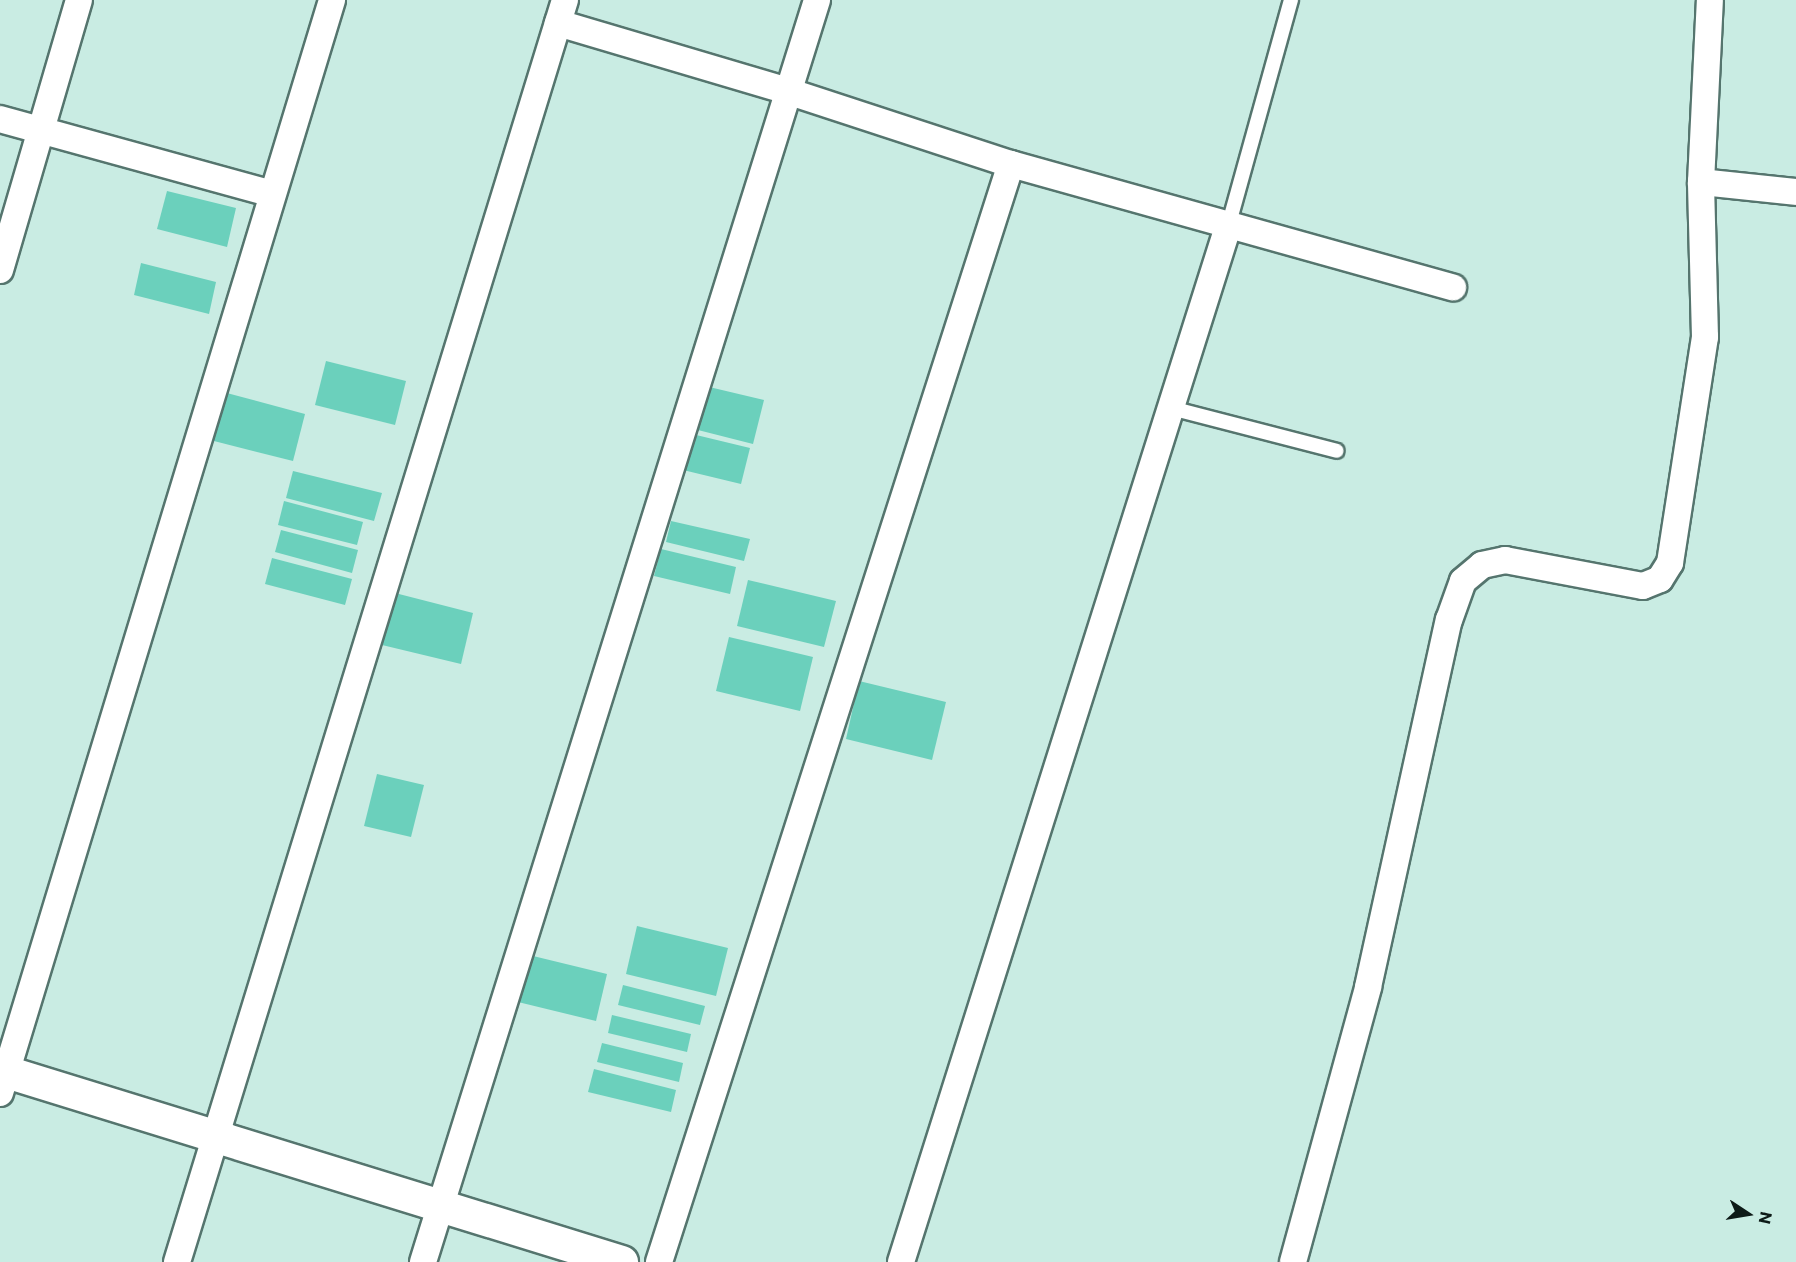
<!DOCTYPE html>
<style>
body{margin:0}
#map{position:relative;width:1796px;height:1262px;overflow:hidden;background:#c9ece3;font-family:Commissioner,sans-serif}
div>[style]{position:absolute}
.building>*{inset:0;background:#6bd0bc}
.roads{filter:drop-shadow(2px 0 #55756e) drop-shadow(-2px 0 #55756e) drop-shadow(0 2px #55756e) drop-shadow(0 -2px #55756e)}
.service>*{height:14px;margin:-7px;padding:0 7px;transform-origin:7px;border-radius:7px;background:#fff}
.minor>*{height:26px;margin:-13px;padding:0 13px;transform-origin:13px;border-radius:13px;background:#fff}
.tertiary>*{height:32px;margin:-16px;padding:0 16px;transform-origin:16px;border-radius:16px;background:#fff}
span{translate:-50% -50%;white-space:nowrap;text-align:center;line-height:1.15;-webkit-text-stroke:4.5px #c9ece3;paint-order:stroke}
.north{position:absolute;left:1718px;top:1184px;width:60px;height:60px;-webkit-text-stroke:4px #c9ece3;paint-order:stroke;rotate:102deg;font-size:16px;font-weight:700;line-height:24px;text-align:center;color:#0d1a17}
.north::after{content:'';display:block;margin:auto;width:21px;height:27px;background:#0d1a17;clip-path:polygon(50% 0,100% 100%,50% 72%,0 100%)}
</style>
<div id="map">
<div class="building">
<i style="clip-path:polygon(167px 191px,236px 208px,227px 247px,157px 229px)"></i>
<i style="clip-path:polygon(141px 263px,216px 282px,209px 314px,134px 295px)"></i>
<i style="clip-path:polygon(326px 361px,406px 381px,395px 425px,315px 405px)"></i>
<i style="clip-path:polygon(705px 386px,764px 400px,753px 444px,694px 429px)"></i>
<i style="clip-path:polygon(223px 392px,305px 414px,293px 461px,210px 440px)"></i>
<i style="clip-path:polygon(692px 434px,750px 448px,741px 484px,683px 470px)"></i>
<i style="clip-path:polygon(293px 471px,382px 493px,374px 521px,286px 498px)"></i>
<i style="clip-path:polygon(284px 501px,363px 522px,357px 545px,278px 525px)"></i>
<i style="clip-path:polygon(671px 521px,750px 539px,744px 561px,666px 542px)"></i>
<i style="clip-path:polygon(281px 530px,358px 550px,352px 573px,275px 552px)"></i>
<i style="clip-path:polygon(661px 549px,736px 567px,730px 594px,654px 576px)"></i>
<i style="clip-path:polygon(272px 558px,352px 579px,345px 605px,265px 584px)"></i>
<i style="clip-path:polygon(748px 580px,836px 601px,824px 647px,737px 626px)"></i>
<i style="clip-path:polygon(395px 593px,473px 613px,461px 664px,382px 645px)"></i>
<i style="clip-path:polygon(729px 637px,813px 657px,800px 711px,716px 691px)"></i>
<i style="clip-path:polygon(859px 681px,946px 702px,932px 760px,846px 739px)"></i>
<i style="clip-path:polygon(377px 774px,424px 785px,411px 837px,364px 826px)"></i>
<i style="clip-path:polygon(637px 926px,728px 948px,716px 996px,626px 974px)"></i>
<i style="clip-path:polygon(529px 955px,607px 974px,596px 1021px,518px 1002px)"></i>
<i style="clip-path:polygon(623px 985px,705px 1006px,700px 1025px,618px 1005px)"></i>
<i style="clip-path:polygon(612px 1015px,691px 1034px,687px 1052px,608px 1033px)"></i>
<i style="clip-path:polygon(602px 1043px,683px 1063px,679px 1082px,597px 1062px)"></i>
<i style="clip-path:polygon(594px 1069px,676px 1090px,671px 1112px,588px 1092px)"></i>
</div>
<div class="roads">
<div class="service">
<i style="left:1228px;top:227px;width:236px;rotate:-74.5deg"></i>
<i style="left:1171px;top:408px;width:171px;rotate:14.5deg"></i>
</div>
<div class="minor">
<i style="left:558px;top:23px;width:239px;rotate:16.5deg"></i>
<i style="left:787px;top:91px;width:236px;rotate:18.1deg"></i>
<i style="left:1011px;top:164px;width:459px;rotate:15.6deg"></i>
<i style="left:0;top:119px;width:282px;rotate:15.4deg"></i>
<i style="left:1701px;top:182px;width:96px;rotate:6deg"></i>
<i style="left:0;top:270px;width:281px;rotate:-73.7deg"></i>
<i style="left:0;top:1093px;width:1142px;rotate:-73.1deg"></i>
<i style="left:177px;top:1262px;width:1320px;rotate:-72.91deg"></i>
<i style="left:423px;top:1262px;width:1322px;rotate:-72.66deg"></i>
<i style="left:659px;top:1262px;width:1153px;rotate:-72.23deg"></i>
<i style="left:901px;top:1262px;width:1085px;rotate:-72.47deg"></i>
<i style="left:1293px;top:1262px;width:285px;rotate:-74.7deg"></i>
<i style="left:1368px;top:987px;width:376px;rotate:-77.6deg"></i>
<i style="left:1449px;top:620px;width:41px;rotate:-70.3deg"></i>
<i style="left:1463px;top:581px;width:25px;rotate:-40deg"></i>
<i style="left:1482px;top:565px;width:24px;rotate:-12deg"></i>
<i style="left:1505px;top:560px;width:140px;rotate:10.7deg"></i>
<i style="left:1643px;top:586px;width:18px;rotate:-22deg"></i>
<i style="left:1660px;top:579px;width:19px;rotate:-58deg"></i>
<i style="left:1670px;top:563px;width:229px;rotate:-81.2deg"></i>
<i style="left:1705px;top:337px;width:155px;rotate:-91.5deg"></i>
<i style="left:1701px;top:182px;width:182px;rotate:-87.2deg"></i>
</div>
<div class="tertiary">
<i style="left:0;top:1070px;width:651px;rotate:17.15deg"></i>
</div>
</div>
<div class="north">N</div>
</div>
